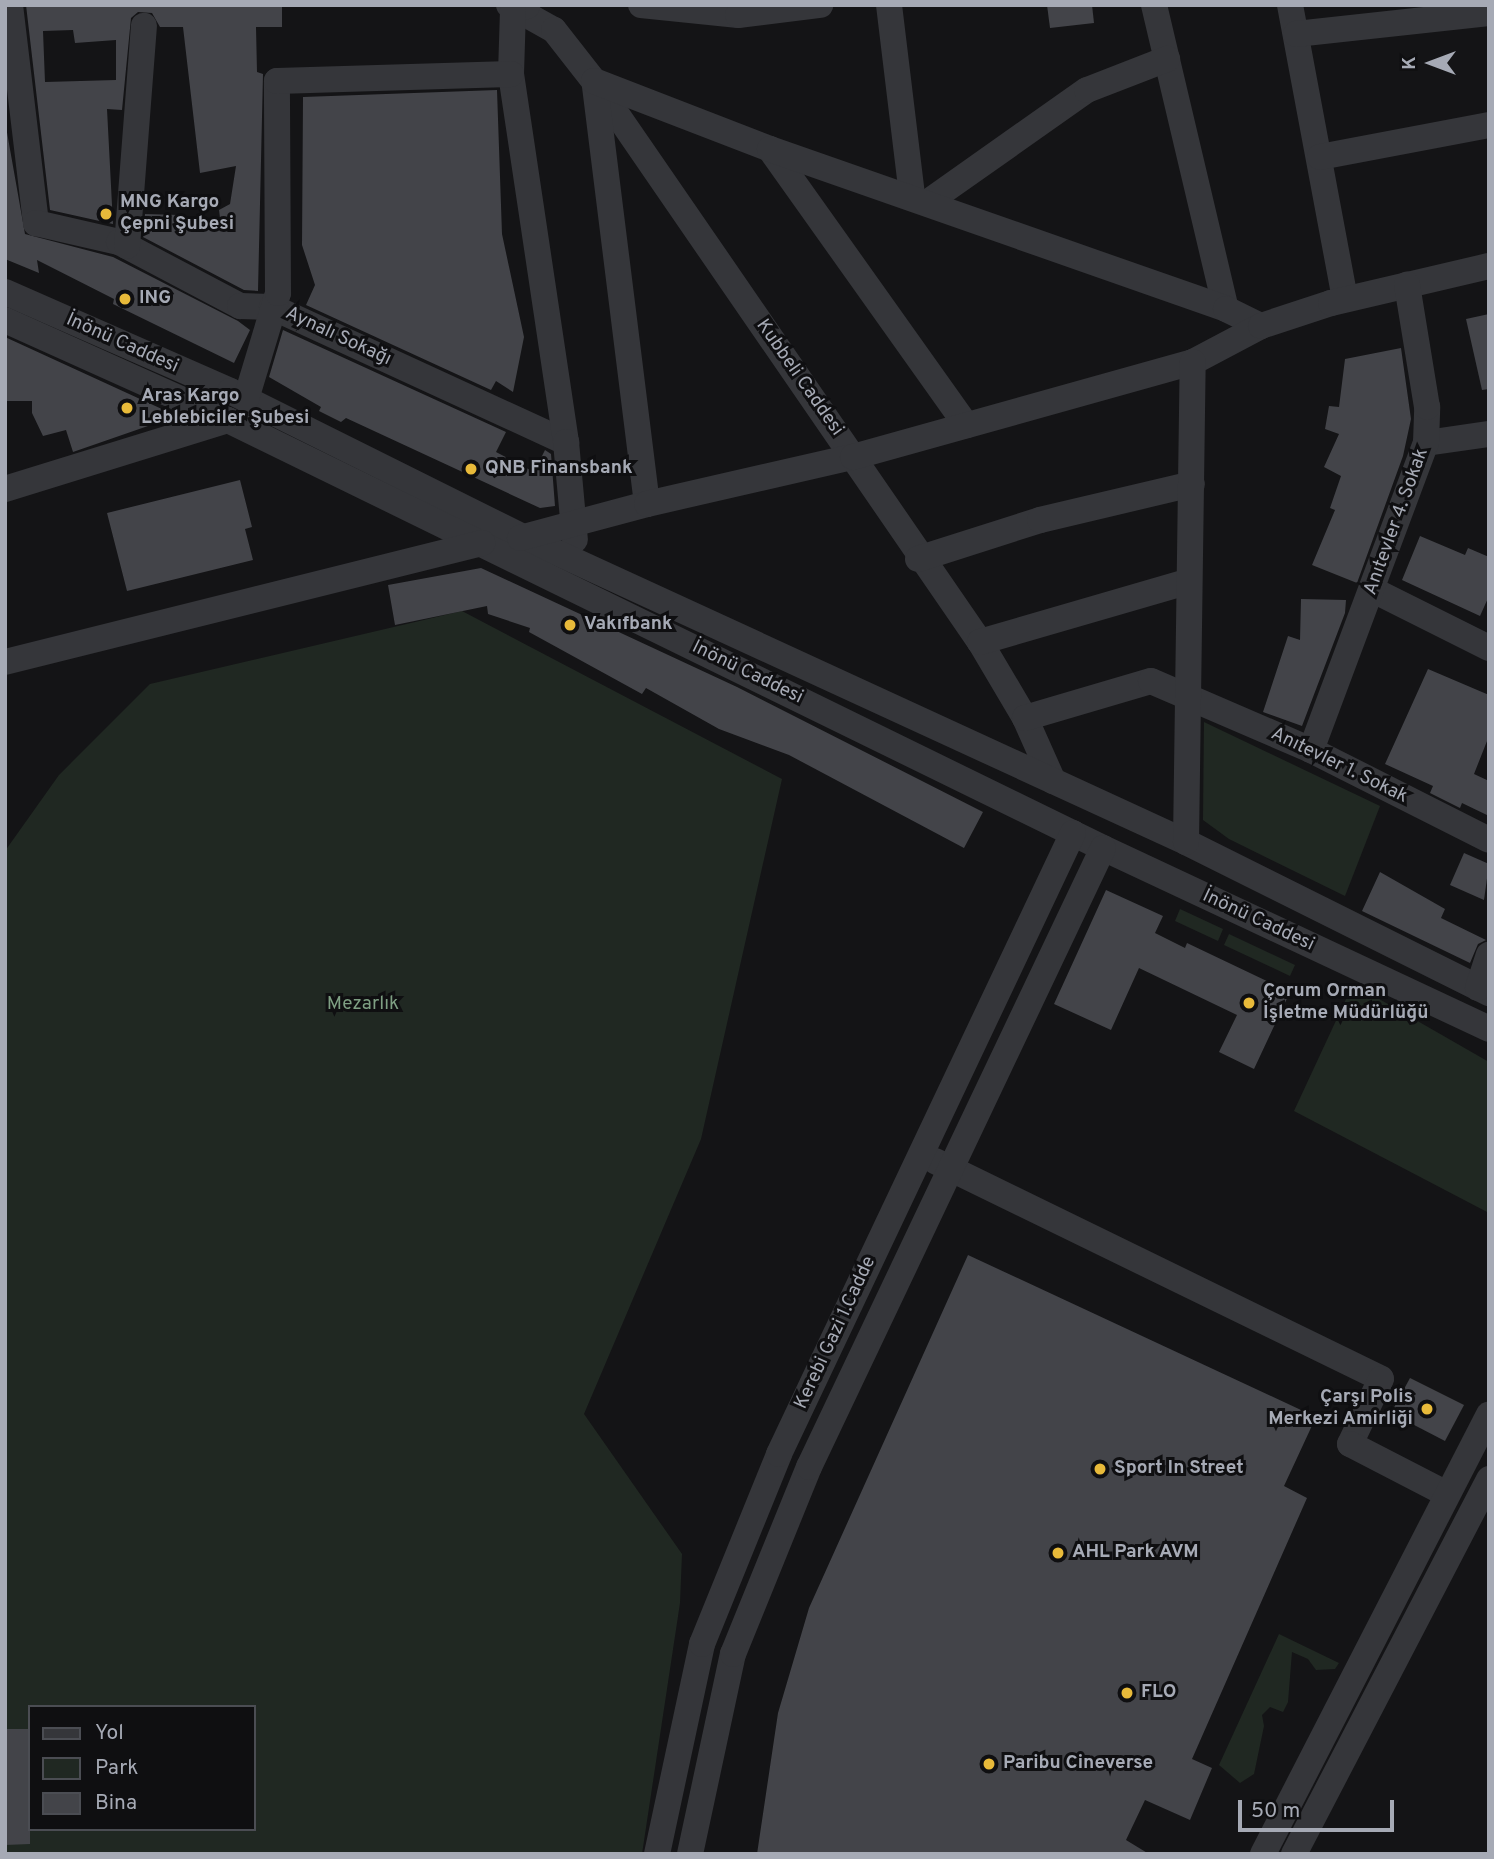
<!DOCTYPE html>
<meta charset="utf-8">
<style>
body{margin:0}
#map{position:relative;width:1494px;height:1859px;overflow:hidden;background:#141416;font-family:Overpass,sans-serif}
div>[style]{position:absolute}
.green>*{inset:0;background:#202822}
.building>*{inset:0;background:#434449}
.minor>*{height:26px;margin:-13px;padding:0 13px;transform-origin:13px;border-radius:13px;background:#35363a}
.dots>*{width:19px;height:19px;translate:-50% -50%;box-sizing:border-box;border:4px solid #0f0f11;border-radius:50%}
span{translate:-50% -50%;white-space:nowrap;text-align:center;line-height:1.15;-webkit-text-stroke:6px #0f0f11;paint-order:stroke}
.poi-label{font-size:19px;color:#a6aab5;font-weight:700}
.left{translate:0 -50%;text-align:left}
.right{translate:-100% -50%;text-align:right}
.street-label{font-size:19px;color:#a6aab5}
.park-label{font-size:19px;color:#7e9f83}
.frame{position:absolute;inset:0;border:7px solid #a6aab5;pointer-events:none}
.legend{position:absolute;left:28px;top:1705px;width:228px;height:126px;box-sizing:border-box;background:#0f0f11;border:2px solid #4b4d53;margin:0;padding:9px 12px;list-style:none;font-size:21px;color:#a6aab5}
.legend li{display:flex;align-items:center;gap:14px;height:35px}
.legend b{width:35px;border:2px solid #4b4d53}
.north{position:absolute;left:1396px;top:28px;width:70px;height:70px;-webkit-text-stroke:5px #0f0f11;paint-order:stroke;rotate:270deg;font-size:19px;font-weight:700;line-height:28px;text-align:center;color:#a6aab5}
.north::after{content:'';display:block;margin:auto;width:24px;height:32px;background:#a6aab5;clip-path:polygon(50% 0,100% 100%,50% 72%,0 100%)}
.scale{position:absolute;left:1238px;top:1800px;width:156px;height:32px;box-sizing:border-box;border:4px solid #a6aab5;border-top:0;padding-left:9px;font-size:21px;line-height:24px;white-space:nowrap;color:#a6aab5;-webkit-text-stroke:5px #0f0f11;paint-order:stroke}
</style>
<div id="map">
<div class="green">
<i style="clip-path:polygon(evenodd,462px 611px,782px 779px,701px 1139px,584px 1414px,682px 1554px,680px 1603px,642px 1854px,5px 1854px,5px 851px,59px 775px,150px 684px,462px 611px,30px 1707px,254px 1707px,254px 1829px,30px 1829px,30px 1707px)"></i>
<i style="clip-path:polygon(1204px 722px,1380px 806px,1345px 896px,1229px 839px,1203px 820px)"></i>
<i style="clip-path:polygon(1180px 909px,1223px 929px,1218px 941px,1175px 921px)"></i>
<i style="clip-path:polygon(1229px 934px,1295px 965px,1290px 976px,1224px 945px)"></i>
<i style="clip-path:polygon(1353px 984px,1489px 1062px,1489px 1213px,1294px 1111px)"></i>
<i style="clip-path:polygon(1279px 1634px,1339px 1663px,1335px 1669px,1316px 1670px,1308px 1659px,1292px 1652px,1288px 1702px,1283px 1712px,1270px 1707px,1262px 1715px,1264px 1726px,1254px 1774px,1240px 1783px,1219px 1765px)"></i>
</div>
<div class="building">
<i style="clip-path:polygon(evenodd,26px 5px,282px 5px,282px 27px,256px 27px,257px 72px,263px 74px,258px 291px,244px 290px,143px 237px,145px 214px,180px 215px,187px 223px,220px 218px,219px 210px,230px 204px,236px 166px,200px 173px,183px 27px,160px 27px,152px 13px,138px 12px,131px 18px,122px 110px,107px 109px,113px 224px,50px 210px,26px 5px,73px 30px,75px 43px,116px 40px,116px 80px,45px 82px,43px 31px,73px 30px)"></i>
<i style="clip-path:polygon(1047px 5px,1092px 5px,1094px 23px,1050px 28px)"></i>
<i style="clip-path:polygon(497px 90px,502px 234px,524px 337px,513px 392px,496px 381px,491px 390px,306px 305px,315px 285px,302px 245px,303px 97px)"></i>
<i style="clip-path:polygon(5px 121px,25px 234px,113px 257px,238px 321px,250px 330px,234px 363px,113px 304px,114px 299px,37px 260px,39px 273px,5px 259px)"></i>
<i style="clip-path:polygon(1489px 314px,1489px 389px,1482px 390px,1466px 319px)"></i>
<i style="clip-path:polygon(283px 330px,506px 432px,496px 452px,534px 472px,545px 450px,551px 454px,555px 506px,540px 508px,346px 418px,341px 422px,319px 411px,321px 407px,269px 377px)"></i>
<i style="clip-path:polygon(5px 337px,164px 410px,171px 418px,73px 452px,66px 430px,43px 436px,32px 413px,32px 401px,5px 401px)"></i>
<i style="clip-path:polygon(1401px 348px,1411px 419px,1403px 456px,1357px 583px,1312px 565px,1335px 510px,1330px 508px,1341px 476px,1324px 467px,1339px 434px,1325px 429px,1329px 406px,1339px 407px,1345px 359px)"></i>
<i style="clip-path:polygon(240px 480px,252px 527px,245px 529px,253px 560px,127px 591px,107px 513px)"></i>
<i style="clip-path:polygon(1420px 536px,1465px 555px,1468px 548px,1489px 557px,1489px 596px,1480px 616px,1402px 580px)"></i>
<i style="clip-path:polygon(481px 568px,737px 687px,983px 812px,964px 848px,789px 755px,719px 729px,646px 688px,642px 694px,529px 632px,530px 628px,488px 614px,487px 606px,395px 625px,388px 585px)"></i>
<i style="clip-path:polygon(1301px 599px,1346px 600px,1345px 613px,1302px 726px,1263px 712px,1288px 636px,1300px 640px)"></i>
<i style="clip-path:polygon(1428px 669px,1489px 695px,1489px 736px,1474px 774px,1489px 781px,1489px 816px,1462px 803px,1460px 808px,1430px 793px,1433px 786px,1385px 764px)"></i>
<i style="clip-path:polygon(1464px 853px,1489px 864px,1484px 900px,1450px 885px)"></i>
<i style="clip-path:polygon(1380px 872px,1445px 909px,1441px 918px,1486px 940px,1478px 944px,1470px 963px,1362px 911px)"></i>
<i style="clip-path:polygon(1106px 890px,1163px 916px,1155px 933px,1185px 948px,1187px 943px,1290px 992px,1254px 1069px,1219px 1052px,1237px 1015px,1139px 968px,1111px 1030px,1054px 1004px)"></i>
<i style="clip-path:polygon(968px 1255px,1316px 1417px,1284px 1486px,1307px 1498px,1192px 1759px,1212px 1768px,1190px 1820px,1145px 1800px,1126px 1840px,1149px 1854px,757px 1854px,778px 1713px,809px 1608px)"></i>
<i style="clip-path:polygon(1410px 1378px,1464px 1405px,1445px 1441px,1391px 1413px)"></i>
<i style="clip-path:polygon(5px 1729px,30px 1729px,30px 1844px,5px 1845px)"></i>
</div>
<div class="minor">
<i style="left:10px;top:5px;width:220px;rotate:83.2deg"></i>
<i style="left:36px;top:223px;width:85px;rotate:12.9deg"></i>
<i style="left:119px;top:242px;width:137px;rotate:27.9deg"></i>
<i style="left:240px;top:306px;width:32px;rotate:2deg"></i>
<i style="left:272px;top:307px;width:324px;rotate:24.7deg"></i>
<i style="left:509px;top:5px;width:51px;rotate:29.1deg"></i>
<i style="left:554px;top:30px;width:65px;rotate:51.9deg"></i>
<i style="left:594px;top:81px;width:681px;rotate:55.47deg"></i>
<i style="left:980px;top:642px;width:88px;rotate:59.4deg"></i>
<i style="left:1025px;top:718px;width:69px;rotate:66deg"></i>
<i style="left:641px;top:5px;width:98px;rotate:5.9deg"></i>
<i style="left:738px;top:15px;width:83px;rotate:-7deg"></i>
<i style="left:889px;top:5px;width:192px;rotate:83.1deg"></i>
<i style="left:1154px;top:5px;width:312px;rotate:76.7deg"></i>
<i style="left:1290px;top:5px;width:298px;rotate:79.4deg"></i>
<i style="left:527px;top:6px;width:15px;rotate:164deg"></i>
<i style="left:513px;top:10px;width:64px;rotate:91.8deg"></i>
<i style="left:511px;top:74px;width:372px;rotate:81.5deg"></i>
<i style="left:566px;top:442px;width:98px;rotate:84.8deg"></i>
<i style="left:1296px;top:34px;width:194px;rotate:-6.2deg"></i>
<i style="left:770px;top:149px;width:339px;rotate:54.6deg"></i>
<i style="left:1320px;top:157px;width:172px;rotate:-10.7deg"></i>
<i style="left:928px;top:202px;width:194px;rotate:-35.2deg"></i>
<i style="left:1087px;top:90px;width:86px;rotate:-21.2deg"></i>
<i style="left:127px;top:246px;width:221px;rotate:-85.6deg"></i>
<i style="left:5px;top:292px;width:246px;rotate:23.7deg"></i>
<i style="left:230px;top:391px;width:330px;rotate:26.5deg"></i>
<i style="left:525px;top:538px;width:728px;rotate:24.7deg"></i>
<i style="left:1186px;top:842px;width:339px;rotate:26.5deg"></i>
<i style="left:5px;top:320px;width:244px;rotate:24.2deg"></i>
<i style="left:228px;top:420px;width:974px;rotate:26.07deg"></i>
<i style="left:1103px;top:848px;width:426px;rotate:25.1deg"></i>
<i style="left:246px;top:399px;width:111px;rotate:-73.2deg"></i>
<i style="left:278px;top:293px;width:212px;rotate:-90.3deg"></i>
<i style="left:277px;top:81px;width:234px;rotate:-1.7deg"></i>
<i style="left:1426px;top:443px;width:64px;rotate:-8.1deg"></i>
<i style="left:5px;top:489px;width:233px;rotate:-17.2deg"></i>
<i style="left:647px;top:504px;width:426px;rotate:-97.1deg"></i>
<i style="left:594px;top:81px;width:189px;rotate:21.1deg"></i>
<i style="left:770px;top:149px;width:483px;rotate:19.3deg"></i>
<i style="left:1226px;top:309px;width:39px;rotate:26deg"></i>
<i style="left:520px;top:538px;width:131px;rotate:-15deg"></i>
<i style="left:647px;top:504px;width:211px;rotate:-12.9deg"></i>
<i style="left:853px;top:457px;width:353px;rotate:-15.6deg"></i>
<i style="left:1193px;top:362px;width:77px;rotate:-27.9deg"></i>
<i style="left:1261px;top:326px;width:74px;rotate:-18.2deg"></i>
<i style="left:1331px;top:303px;width:162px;rotate:-13.2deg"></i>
<i style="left:918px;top:559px;width:128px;rotate:-17.7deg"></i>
<i style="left:1040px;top:520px;width:156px;rotate:-13.3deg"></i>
<i style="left:1373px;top:590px;width:130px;rotate:26.6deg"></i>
<i style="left:980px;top:642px;width:215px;rotate:-16.2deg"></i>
<i style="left:5px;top:662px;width:492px;rotate:-14deg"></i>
<i style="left:1025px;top:718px;width:131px;rotate:-16.4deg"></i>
<i style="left:1151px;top:681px;width:174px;rotate:23.3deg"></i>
<i style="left:1311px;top:750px;width:199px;rotate:26.8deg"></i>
<i style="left:1311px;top:750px;width:328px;rotate:-69.5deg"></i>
<i style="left:1426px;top:443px;width:36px;rotate:-88deg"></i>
<i style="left:1427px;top:407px;width:124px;rotate:-99.3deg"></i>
<i style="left:1186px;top:842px;width:480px;rotate:-89.2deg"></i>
<i style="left:1478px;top:988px;width:35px;rotate:-72deg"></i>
<i style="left:935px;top:1161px;width:496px;rotate:26deg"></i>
<i style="left:1381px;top:1379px;width:72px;rotate:115.5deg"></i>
<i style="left:1350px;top:1444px;width:107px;rotate:27.3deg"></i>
<i style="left:657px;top:1854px;width:215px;rotate:-77.9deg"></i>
<i style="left:702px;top:1644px;width:205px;rotate:-67.9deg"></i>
<i style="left:779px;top:1454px;width:687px;rotate:-64.67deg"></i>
<i style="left:690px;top:1854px;width:205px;rotate:-77.9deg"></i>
<i style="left:733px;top:1654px;width:202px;rotate:-67.9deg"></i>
<i style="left:809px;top:1467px;width:685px;rotate:-64.59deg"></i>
<i style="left:1263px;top:1854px;width:494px;rotate:-62.8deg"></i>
<i style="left:1294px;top:1854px;width:423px;rotate:-62.5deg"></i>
</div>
<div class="dots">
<i style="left:106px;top:214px;background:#e8ba3a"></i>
<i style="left:125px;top:299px;background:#e8ba3a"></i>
<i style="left:127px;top:408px;background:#e8ba3a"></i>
<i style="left:471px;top:469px;background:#e8ba3a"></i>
<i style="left:570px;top:625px;background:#e8ba3a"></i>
<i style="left:1249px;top:1003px;background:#e8ba3a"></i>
<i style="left:1427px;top:1409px;background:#e8ba3a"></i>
<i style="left:1100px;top:1469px;background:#e8ba3a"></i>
<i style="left:1058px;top:1553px;background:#e8ba3a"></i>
<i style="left:1127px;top:1693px;background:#e8ba3a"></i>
<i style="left:989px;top:1764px;background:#e8ba3a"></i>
</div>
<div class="poi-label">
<span class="left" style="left:120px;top:214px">MNG Kargo<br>Çepni Şubesi</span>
<span class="left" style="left:139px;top:299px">ING</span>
<span class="left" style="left:141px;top:408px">Aras Kargo<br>Leblebiciler Şubesi</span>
<span class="left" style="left:485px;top:469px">QNB Finansbank</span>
<span class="left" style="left:584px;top:625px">Vakıfbank</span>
<span class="left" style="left:1263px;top:1003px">Çorum Orman<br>İşletme Müdürlüğü</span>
<span class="right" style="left:1413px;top:1409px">Çarşı Polis<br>Merkezi Amirliği</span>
<span class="left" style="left:1114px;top:1469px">Sport In Street</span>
<span class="left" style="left:1072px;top:1553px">AHL Park AVM</span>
<span class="left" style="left:1141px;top:1693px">FLO</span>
<span class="left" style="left:1003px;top:1764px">Paribu Cineverse</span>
</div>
<div class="street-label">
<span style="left:338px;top:337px;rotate:25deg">Aynalı Sokağı</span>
<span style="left:122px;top:344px;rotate:24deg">İnönü Caddesi</span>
<span style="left:799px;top:378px;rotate:55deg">Kubbeli Caddesi</span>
<span style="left:1397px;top:522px;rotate:-70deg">Anıtevler 4. Sokak</span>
<span style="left:747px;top:673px;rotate:26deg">İnönü Caddesi</span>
<span style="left:1339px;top:766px;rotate:26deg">Anıtevler 1. Sokak</span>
<span style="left:1258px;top:921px;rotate:25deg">İnönü Caddesi</span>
<span style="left:836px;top:1333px;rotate:-65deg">Kerebi Gazi 1.Cadde</span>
</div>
<div class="park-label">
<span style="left:363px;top:1005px">Mezarlık</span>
</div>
<div class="frame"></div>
<ul class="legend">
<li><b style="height:9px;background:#35363a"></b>Yol</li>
<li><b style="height:19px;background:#202822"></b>Park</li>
<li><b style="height:19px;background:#434449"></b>Bina</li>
</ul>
<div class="north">K</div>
<div class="scale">50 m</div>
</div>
